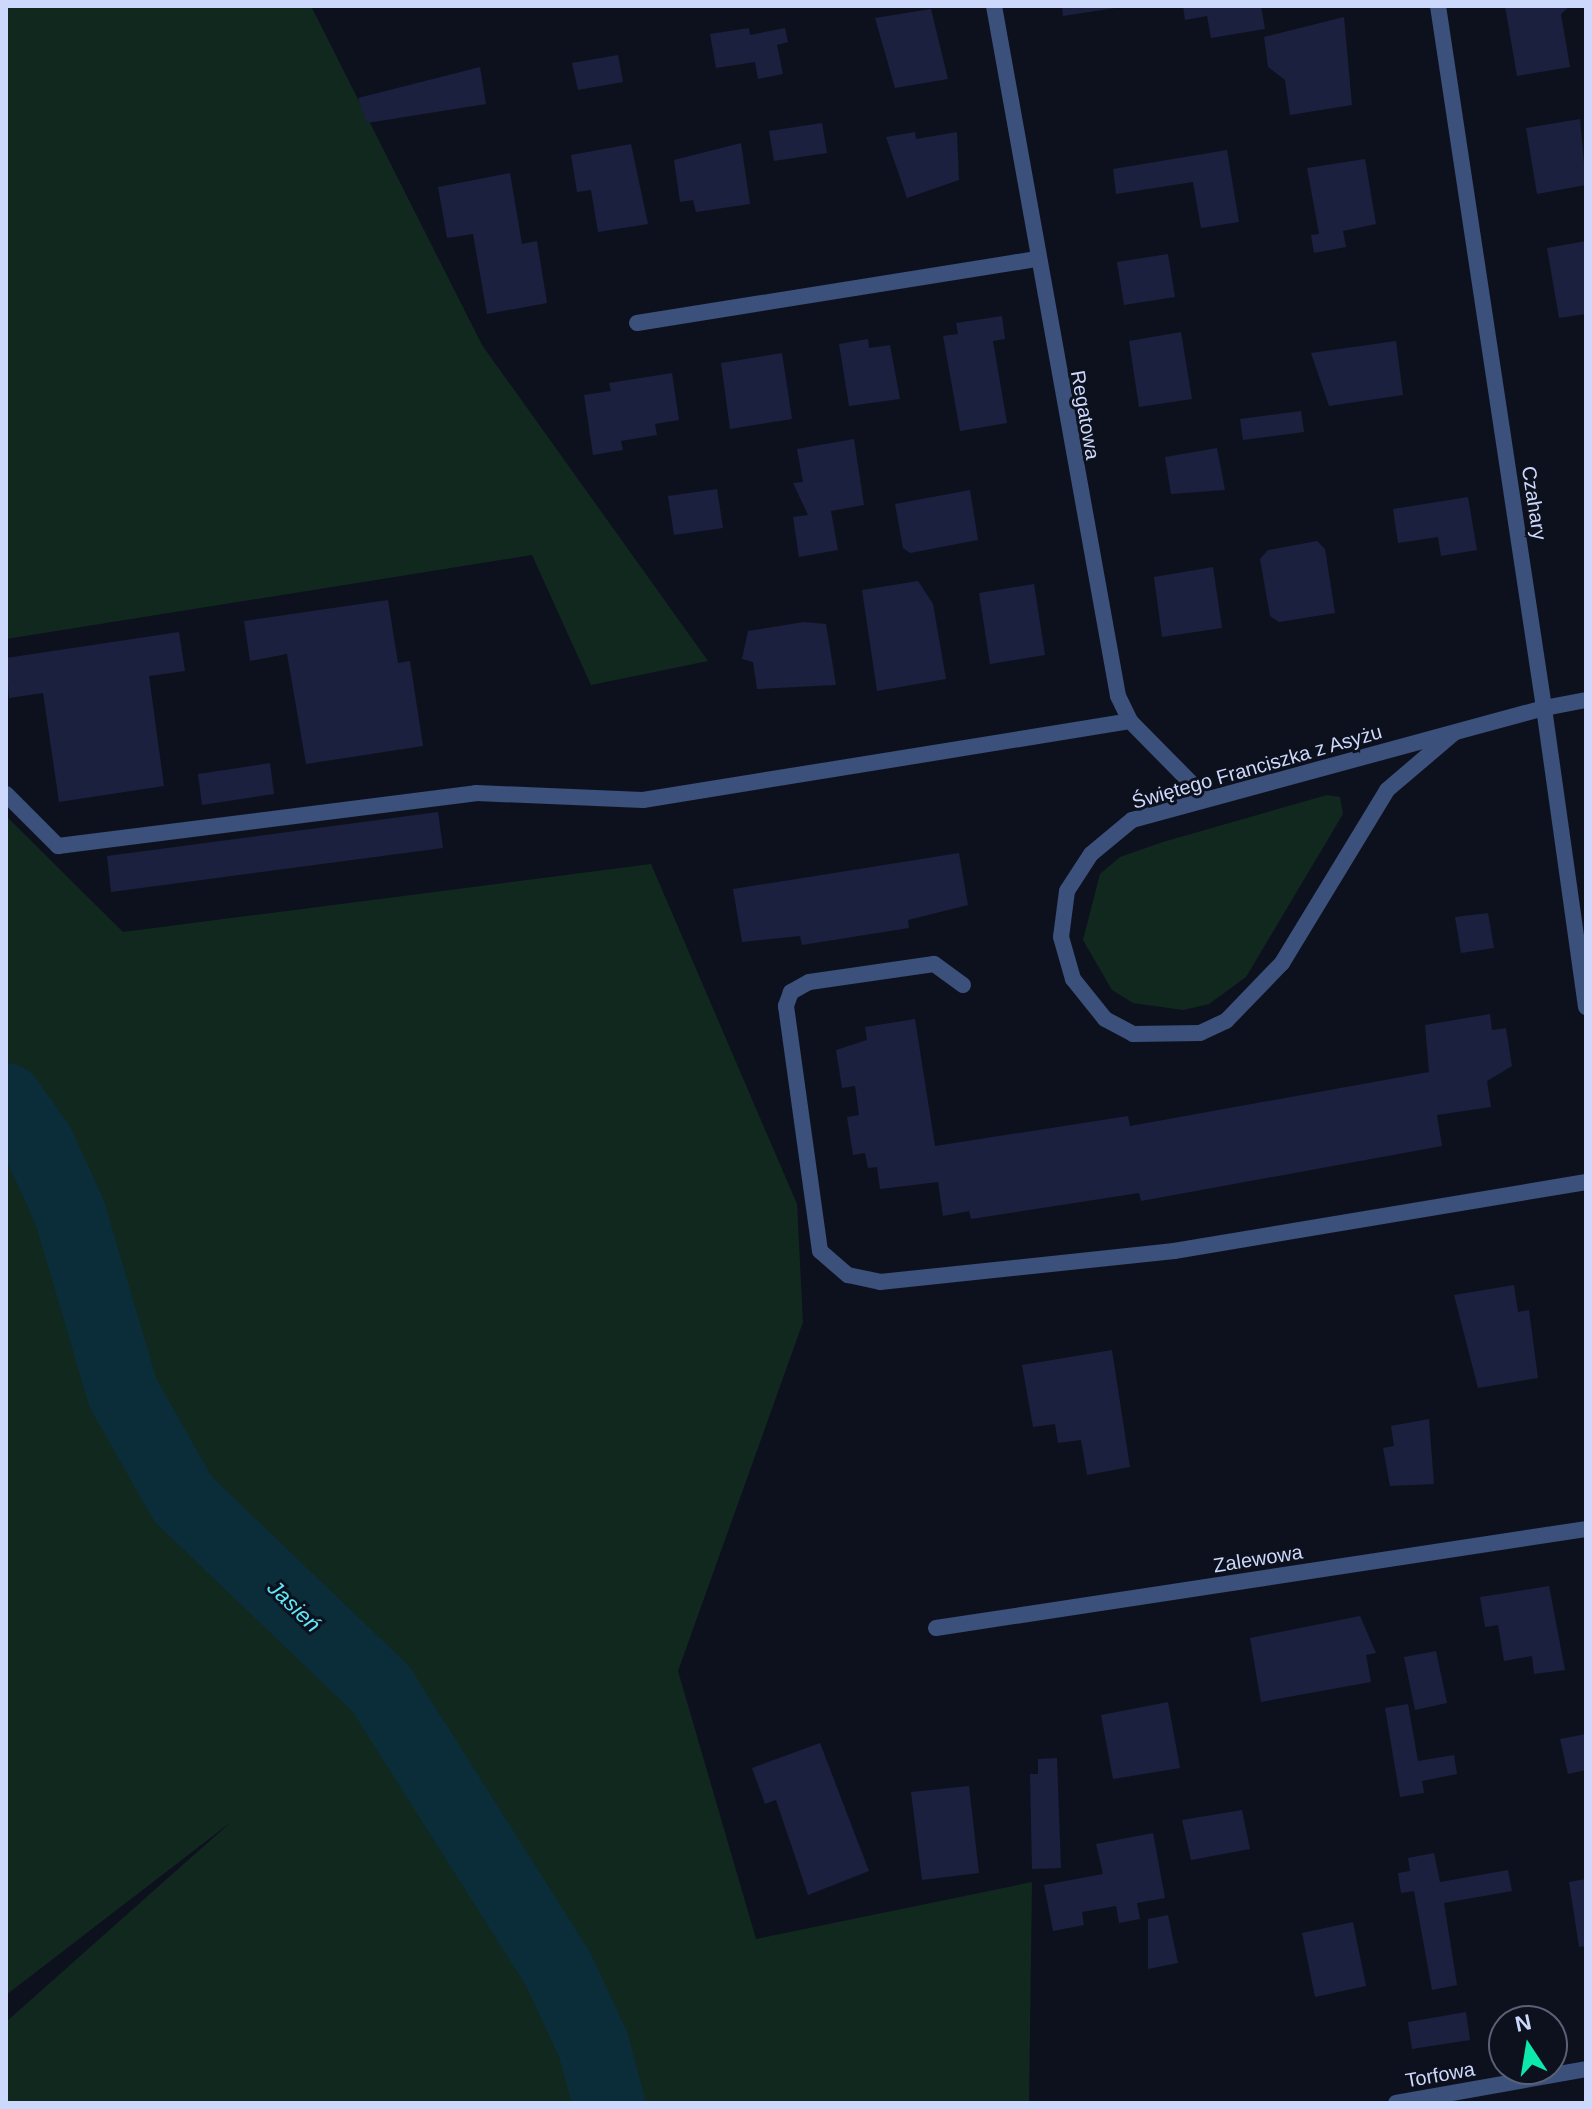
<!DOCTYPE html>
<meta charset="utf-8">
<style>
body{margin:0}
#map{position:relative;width:1592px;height:2109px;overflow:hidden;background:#0d111e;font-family:Arial,sans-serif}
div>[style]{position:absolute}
.green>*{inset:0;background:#11281e}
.river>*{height:72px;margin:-36px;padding:0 36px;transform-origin:36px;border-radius:36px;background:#0b2d39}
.building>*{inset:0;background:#1b203e}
.service>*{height:16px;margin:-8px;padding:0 8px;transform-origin:8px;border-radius:8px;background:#3b507b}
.minor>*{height:16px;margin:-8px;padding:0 8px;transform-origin:8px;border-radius:8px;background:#3b507b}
.tertiary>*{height:16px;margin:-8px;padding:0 8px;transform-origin:8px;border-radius:8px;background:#3b507b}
span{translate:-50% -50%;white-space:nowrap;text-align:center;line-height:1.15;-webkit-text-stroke:6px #0d111e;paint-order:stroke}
.street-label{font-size:20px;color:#cdd9fc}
.water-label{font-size:22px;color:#61e8f6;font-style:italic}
.frame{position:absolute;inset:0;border:8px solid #cdd9fc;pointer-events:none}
.north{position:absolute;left:1488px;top:2005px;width:80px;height:80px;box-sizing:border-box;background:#0d111e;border:2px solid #5a6177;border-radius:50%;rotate:348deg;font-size:22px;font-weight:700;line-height:32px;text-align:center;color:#cdd9fc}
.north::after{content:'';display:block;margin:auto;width:28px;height:36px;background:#0de9ad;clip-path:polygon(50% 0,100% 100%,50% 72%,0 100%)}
</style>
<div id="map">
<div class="green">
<i style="clip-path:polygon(6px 6px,311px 6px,482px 345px,708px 661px,591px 685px,532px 555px,6px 639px)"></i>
<i style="clip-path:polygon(1327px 795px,1340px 797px,1343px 814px,1246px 977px,1209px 1004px,1183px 1010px,1133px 1003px,1112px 990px,1083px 940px,1100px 874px,1120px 857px,1163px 842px)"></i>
<i style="clip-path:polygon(6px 816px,123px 932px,651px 864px,797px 1204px,803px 1322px,678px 1671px,756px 1939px,1032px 1882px,1029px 2103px,6px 2103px,6px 2022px,231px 1822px,6px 1995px)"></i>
</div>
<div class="river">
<i style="left:6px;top:1099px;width:54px;rotate:54deg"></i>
<i style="left:38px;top:1143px;width:77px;rotate:65.4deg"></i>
<i style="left:70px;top:1213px;width:188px;rotate:73.6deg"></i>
<i style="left:123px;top:1393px;width:122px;rotate:60.5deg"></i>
<i style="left:183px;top:1499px;width:274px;rotate:43.8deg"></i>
<i style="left:381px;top:1689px;width:331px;rotate:57.7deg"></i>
<i style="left:558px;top:1969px;width:83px;rotate:65deg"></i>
<i style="left:593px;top:2044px;width:61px;rotate:74.8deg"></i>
</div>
<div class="building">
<i style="clip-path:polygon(1062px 6px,1115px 6px,1115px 8px,1063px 16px)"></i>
<i style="clip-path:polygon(1183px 6px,1261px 6px,1265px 29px,1211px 38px,1207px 16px,1185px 20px)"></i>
<i style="clip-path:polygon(1505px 6px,1570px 6px,1561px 14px,1570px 67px,1517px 76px)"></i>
<i style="clip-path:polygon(931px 9px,948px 79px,895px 88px,875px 18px)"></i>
<i style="clip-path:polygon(1344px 17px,1352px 105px,1290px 115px,1285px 80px,1268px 67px,1264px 37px)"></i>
<i style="clip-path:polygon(749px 28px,750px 35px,785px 28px,788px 42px,777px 45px,783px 74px,758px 79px,755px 62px,716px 68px,710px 34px)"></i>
<i style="clip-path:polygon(618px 55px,623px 82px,578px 90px,572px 63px)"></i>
<i style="clip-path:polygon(480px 67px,486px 104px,367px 123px,358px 98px)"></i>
<i style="clip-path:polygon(1580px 119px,1586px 185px,1537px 194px,1526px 128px)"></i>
<i style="clip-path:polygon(822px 123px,827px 153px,774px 161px,769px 131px)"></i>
<i style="clip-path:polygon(915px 132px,916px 139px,957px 132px,959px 180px,907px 198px,886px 137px)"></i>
<i style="clip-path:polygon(741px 143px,750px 204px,696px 212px,693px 200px,680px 202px,674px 160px)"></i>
<i style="clip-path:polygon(631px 144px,648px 224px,598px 232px,591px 190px,577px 192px,571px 155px)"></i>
<i style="clip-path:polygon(1227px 150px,1239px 222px,1201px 228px,1193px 182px,1116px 194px,1113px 169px)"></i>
<i style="clip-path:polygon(1365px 159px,1376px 224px,1343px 231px,1346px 247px,1314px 253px,1311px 235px,1319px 234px,1307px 168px)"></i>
<i style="clip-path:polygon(510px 173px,522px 244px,537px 241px,547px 303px,487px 314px,473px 234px,447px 238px,438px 187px)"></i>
<i style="clip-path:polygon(1586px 241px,1586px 314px,1559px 318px,1547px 248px)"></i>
<i style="clip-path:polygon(1168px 254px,1175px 297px,1124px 305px,1117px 262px)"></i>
<i style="clip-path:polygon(1002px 316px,1005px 339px,993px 341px,1007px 423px,960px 431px,943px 336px,958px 334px,956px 323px)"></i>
<i style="clip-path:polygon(1181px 332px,1192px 399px,1139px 407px,1129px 341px)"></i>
<i style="clip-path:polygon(868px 339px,869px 348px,890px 345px,900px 399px,849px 406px,839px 344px)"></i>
<i style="clip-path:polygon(1396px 341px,1403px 395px,1329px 406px,1311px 353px)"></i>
<i style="clip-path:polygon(782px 353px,792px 419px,730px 429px,721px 363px)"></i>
<i style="clip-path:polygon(672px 373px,679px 420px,655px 424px,657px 435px,621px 441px,623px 450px,593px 455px,584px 395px,611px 391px,609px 383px)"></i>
<i style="clip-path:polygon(1301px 411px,1304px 432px,1243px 440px,1240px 419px)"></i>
<i style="clip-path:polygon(854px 439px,864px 505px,831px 511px,838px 550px,799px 557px,793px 517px,808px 515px,793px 483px,803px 482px,797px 449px)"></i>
<i style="clip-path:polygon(1217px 448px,1225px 490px,1171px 494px,1165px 457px)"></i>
<i style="clip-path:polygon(717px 489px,723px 528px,674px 535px,668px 496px)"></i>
<i style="clip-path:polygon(970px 490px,978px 540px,910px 553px,903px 548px,895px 504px)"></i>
<i style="clip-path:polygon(1468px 497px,1477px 550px,1441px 556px,1438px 537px,1398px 543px,1393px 509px)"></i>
<i style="clip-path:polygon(1317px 541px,1325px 549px,1335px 613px,1279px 622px,1270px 616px,1260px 559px,1268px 550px)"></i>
<i style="clip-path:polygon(1213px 567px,1222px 628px,1162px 637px,1154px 577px)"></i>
<i style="clip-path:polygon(918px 581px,933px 604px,946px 679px,877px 691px,862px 590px)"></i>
<i style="clip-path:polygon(1034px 584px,1045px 655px,990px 664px,979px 593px)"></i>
<i style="clip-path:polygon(388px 600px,398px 663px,410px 661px,423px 746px,306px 764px,287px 654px,250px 661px,244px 621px)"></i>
<i style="clip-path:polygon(804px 622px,826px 624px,836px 685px,757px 689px,753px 662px,742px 659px,748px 631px)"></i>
<i style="clip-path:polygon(179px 632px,185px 671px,149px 676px,164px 786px,59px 802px,43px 693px,9px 698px,6px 658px)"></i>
<i style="clip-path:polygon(270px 763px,274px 794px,202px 805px,198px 774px)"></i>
<i style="clip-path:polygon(438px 812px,443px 848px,111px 892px,107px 856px)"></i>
<i style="clip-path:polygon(959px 853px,968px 905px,908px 920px,909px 928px,802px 945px,800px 936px,742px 942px,733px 889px)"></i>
<i style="clip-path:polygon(1488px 913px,1494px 948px,1461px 953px,1455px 917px)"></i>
<i style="clip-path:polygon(1490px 1014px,1492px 1030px,1506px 1028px,1512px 1066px,1487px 1081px,1491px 1107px,1437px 1115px,1442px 1146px,1141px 1201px,1139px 1193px,971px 1219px,969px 1211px,943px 1216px,938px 1182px,880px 1189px,877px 1167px,868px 1168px,865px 1153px,853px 1155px,847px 1117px,859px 1115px,855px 1086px,842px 1088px,836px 1050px,867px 1040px,865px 1027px,915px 1019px,935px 1146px,1128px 1116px,1130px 1126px,1429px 1072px,1425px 1025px)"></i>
<i style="clip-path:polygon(1514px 1285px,1518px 1312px,1529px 1310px,1538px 1378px,1478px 1388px,1454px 1295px)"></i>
<i style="clip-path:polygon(1112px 1350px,1130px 1467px,1087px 1475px,1081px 1440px,1058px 1443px,1055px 1424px,1033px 1427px,1022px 1365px)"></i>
<i style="clip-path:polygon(1429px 1419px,1434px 1484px,1390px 1486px,1383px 1448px,1394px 1446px,1391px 1426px)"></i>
<i style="clip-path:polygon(1549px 1586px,1565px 1670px,1534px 1674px,1532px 1656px,1504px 1661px,1498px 1625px,1485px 1627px,1480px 1597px)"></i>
<i style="clip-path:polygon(1360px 1616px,1376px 1653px,1366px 1655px,1371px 1682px,1261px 1702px,1250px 1638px)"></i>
<i style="clip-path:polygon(1436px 1651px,1447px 1703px,1415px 1710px,1404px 1657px)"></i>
<i style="clip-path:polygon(1168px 1702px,1180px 1768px,1113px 1779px,1101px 1715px)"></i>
<i style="clip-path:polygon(1408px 1704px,1418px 1761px,1454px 1755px,1457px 1774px,1422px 1781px,1424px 1793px,1400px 1797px,1385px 1708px)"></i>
<i style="clip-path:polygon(1586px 1734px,1586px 1770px,1568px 1774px,1560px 1739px)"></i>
<i style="clip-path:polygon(820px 1743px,869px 1871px,808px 1895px,776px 1800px,765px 1804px,752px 1768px)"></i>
<i style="clip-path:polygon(1057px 1758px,1061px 1868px,1032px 1869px,1030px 1774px,1038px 1774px,1038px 1759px)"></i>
<i style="clip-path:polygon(969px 1786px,979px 1873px,922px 1880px,911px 1792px)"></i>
<i style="clip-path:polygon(1242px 1810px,1250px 1849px,1191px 1860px,1182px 1820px)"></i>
<i style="clip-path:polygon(1153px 1833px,1165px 1898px,1137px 1903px,1140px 1919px,1119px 1923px,1116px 1906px,1082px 1912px,1084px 1925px,1053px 1931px,1044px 1885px,1103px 1874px,1096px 1844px)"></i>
<i style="clip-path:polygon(1434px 1853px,1440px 1882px,1508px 1870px,1512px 1891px,1444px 1903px,1457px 1985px,1432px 1990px,1414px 1891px,1401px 1893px,1398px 1873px,1410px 1871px,1408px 1858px)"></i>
<i style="clip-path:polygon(1586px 1879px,1586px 1946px,1579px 1947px,1569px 1882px)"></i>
<i style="clip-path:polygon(1168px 1915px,1178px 1963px,1148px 1969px,1148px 1919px)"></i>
<i style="clip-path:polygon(1353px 1922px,1366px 1986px,1315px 1997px,1302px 1933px)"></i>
<i style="clip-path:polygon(1466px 2012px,1470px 2040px,1412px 2049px,1408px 2022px)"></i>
</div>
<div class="service">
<i style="left:6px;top:794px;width:74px;rotate:45deg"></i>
<i style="left:58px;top:846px;width:421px;rotate:-7.2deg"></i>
<i style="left:476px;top:793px;width:167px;rotate:2.4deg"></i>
<i style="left:963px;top:985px;width:36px;rotate:-144deg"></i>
<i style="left:934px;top:964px;width:126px;rotate:171.8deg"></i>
<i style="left:809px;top:982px;width:21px;rotate:151deg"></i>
<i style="left:791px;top:992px;width:15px;rotate:110deg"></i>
<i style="left:786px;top:1006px;width:247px;rotate:82.1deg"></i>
<i style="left:820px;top:1251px;width:37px;rotate:41deg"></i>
<i style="left:848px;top:1275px;width:33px;rotate:12deg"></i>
<i style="left:880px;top:1282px;width:296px;rotate:-6deg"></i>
<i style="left:1174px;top:1251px;width:418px;rotate:-9.5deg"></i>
</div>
<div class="minor">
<i style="left:994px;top:6px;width:701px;rotate:79.81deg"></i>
<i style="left:1118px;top:696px;width:28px;rotate:64deg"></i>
<i style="left:1130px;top:721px;width:108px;rotate:45.4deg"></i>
<i style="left:1438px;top:6px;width:710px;rotate:81.41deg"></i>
<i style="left:1544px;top:708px;width:427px;rotate:164.8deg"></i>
<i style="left:1132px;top:820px;width:53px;rotate:140.3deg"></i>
<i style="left:1091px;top:854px;width:44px;rotate:123deg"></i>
<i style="left:1067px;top:891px;width:46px;rotate:97.4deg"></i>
<i style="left:1061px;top:937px;width:44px;rotate:74.1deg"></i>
<i style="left:1073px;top:979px;width:51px;rotate:51.3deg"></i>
<i style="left:1105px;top:1019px;width:32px;rotate:28deg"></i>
<i style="left:1133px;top:1034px;width:67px;rotate:-0.9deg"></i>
<i style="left:1200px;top:1033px;width:29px;rotate:-25deg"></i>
<i style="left:1226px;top:1021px;width:81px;rotate:-46deg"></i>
<i style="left:1282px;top:963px;width:202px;rotate:-58.7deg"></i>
<i style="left:1387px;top:790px;width:88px;rotate:-40.4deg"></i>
<i style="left:637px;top:323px;width:405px;rotate:-9.1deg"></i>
<i style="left:643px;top:800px;width:493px;rotate:-9.2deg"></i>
<i style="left:936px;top:1628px;width:657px;rotate:-8.66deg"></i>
<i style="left:1396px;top:2103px;width:193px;rotate:-10.1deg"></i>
</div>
<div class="tertiary">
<i style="left:1586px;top:700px;width:43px;rotate:169.2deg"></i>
<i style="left:1544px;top:708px;width:302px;rotate:82deg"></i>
</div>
<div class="street-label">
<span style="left:1085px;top:415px;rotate:80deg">Regatowa</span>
<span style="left:1534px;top:503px;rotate:81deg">Czahary</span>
<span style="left:1257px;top:767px;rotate:-16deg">Świętego Franciszka z Asyżu</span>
<span style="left:1258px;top:1559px;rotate:-9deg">Zalewowa</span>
<span style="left:1440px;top:2075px;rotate:-10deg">Torfowa</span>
</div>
<div class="water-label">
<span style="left:294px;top:1606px;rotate:44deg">Jasień</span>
</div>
<div class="frame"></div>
<div class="north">N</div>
</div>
